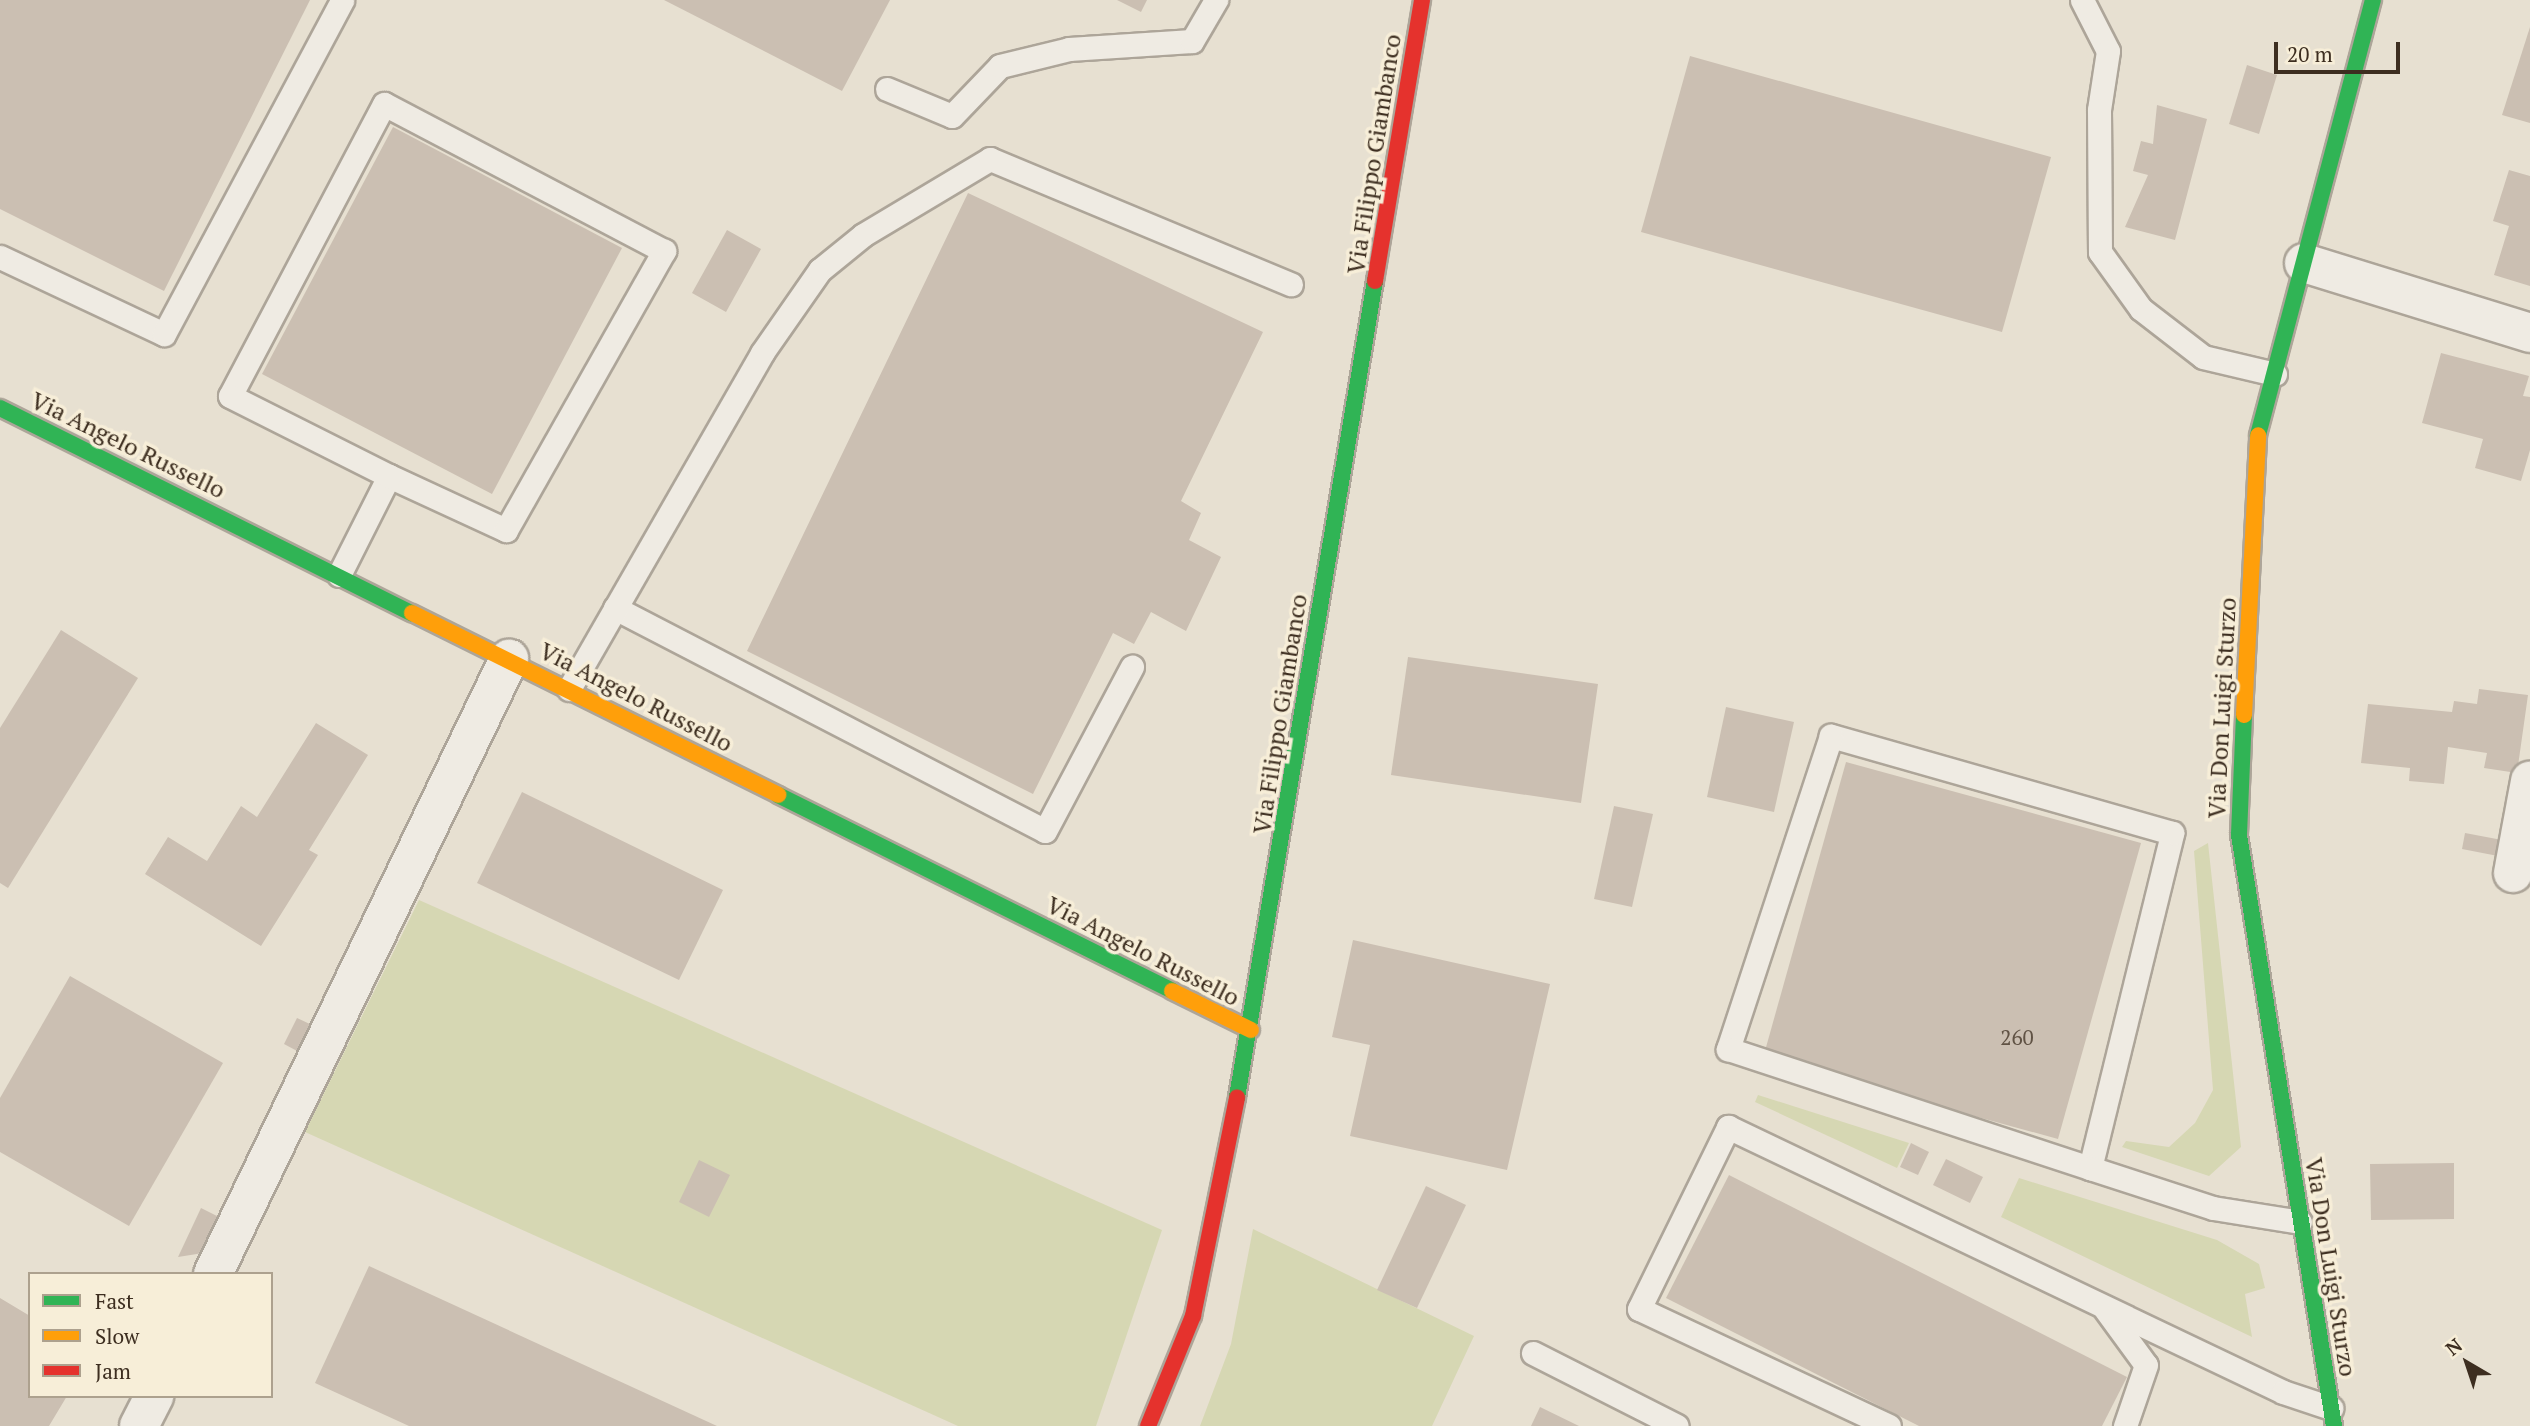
<!DOCTYPE html>
<style>
body{margin:0}
#map{position:relative;width:2530px;height:1426px;overflow:hidden;background:#e7e0d1;font-family:"PT Serif",serif}
div>[style]{position:absolute}
.green>*{inset:0;background:#d6d7b3}
.building>*{inset:0;background:#cbbfb2}
.roads{filter:drop-shadow(2px 0 #ada599) drop-shadow(-2px 0 #ada599) drop-shadow(0 2px #ada599) drop-shadow(0 -2px #ada599)}
.lane>*{height:23px;margin:-11.5px;padding:0 11.5px;transform-origin:11.5px;border-radius:11.5px;background:#efebe3}
.street>*{height:38px;margin:-19px;padding:0 19px;transform-origin:19px;border-radius:19px;background:#efebe3}
.fast>*{height:16px;margin:-8px;padding:0 8px;transform-origin:8px;border-radius:8px;background:#30b455}
.slow>*{height:16px;margin:-8px;padding:0 8px;transform-origin:8px;border-radius:8px;background:#ff9f0a}
.jam>*{height:16px;margin:-8px;padding:0 8px;transform-origin:8px;border-radius:8px;background:#e5322d}
span{translate:-50% -50%;white-space:nowrap;text-align:center;line-height:1.15;-webkit-text-stroke:7px #f7eed8;paint-order:stroke}
.number-label{font-size:21px;color:#605244}
.number-label span{-webkit-text-stroke-width:0}
.street-label{font-size:24px;color:#3d2e20}
.legend{position:absolute;left:28px;top:1272px;width:245px;height:126px;box-sizing:border-box;background:#f7eed8;border:2px solid #ada18e;margin:0;padding:9px 12px;list-style:none;font-size:21px;color:#3d2e20}
.legend li{display:flex;align-items:center;gap:14px;height:35px}
.legend b{width:35px;border:2px solid #ada18e}
.north{position:absolute;left:2432px;top:1328px;width:70px;height:70px;-webkit-text-stroke:5px #f7eed8;paint-order:stroke;rotate:321deg;font-size:19px;font-weight:700;line-height:28px;text-align:center;color:#3d2e20}
.north::after{content:'';display:block;margin:auto;width:24px;height:32px;background:#3d2e20;clip-path:polygon(50% 0,100% 100%,50% 72%,0 100%)}
.scale{position:absolute;left:2274px;top:42px;width:126px;height:32px;box-sizing:border-box;border:4px solid #3d2e20;border-top:0;padding-left:9px;font-size:21px;line-height:24px;white-space:nowrap;color:#3d2e20;-webkit-text-stroke:5px #f7eed8;paint-order:stroke}
</style>
<div id="map">
<div class="green">
<i style="clip-path:polygon(2208px 843px,2241px 1147px,2209px 1176px,2122px 1147px,2126px 1141px,2169px 1147px,2195px 1123px,2213px 1090px,2194px 851px)"></i>
<i style="clip-path:polygon(419px 900px,1162px 1230px,1096px 1426px,958px 1426px,305px 1132px)"></i>
<i style="clip-path:polygon(1758px 1095px,1909px 1143px,1897px 1168px,1755px 1102px)"></i>
<i style="clip-path:polygon(2019px 1178px,2217px 1240px,2259px 1264px,2265px 1288px,2245px 1294px,2252px 1337px,2001px 1217px)"></i>
<i style="clip-path:polygon(1253px 1229px,1474px 1336px,1432px 1426px,1200px 1426px,1231px 1344px)"></i>
</div>
<div class="building">
<i style="clip-path:polygon(0 0,310px 0,164px 291px,0 209px)"></i>
<i style="clip-path:polygon(664px 0,890px 0,842px 91px)"></i>
<i style="clip-path:polygon(1117px 0,1147px 0,1141px 12px)"></i>
<i style="clip-path:polygon(2530px 27px,2530px 123px,2502px 115px)"></i>
<i style="clip-path:polygon(1690px 56px,2051px 157px,2002px 332px,1641px 232px)"></i>
<i style="clip-path:polygon(2247px 65px,2277px 75px,2259px 134px,2229px 124px)"></i>
<i style="clip-path:polygon(2157px 105px,2207px 119px,2175px 240px,2125px 227px,2148px 175px,2133px 171px,2141px 141px,2153px 144px)"></i>
<i style="clip-path:polygon(393px 127px,622px 248px,492px 494px,262px 374px)"></i>
<i style="clip-path:polygon(2509px 170px,2530px 176px,2530px 286px,2494px 275px,2509px 226px,2493px 221px)"></i>
<i style="clip-path:polygon(968px 193px,1263px 332px,1181px 501px,1201px 513px,1189px 540px,1221px 557px,1186px 631px,1151px 612px,1134px 644px,1113px 633px,1033px 794px,747px 651px)"></i>
<i style="clip-path:polygon(727px 230px,761px 249px,726px 312px,692px 293px)"></i>
<i style="clip-path:polygon(2441px 353px,2529px 376px,2523px 396px,2530px 397px,2530px 450px,2521px 481px,2475px 468px,2483px 439px,2422px 423px)"></i>
<i style="clip-path:polygon(61px 630px,138px 678px,8px 888px,0 883px,0 728px)"></i>
<i style="clip-path:polygon(1408px 657px,1598px 684px,1581px 803px,1391px 775px)"></i>
<i style="clip-path:polygon(2479px 689px,2528px 695px,2517px 773px,2484px 768px,2487px 753px,2448px 747px,2444px 784px,2409px 781px,2410px 768px,2361px 763px,2368px 704px,2452px 712px,2454px 701px,2477px 704px)"></i>
<i style="clip-path:polygon(1726px 707px,1794px 722px,1774px 812px,1707px 797px)"></i>
<i style="clip-path:polygon(316px 723px,368px 755px,309px 850px,318px 855px,261px 946px,145px 874px,168px 837px,207px 861px,241px 806px,257px 817px)"></i>
<i style="clip-path:polygon(1846px 762px,2141px 843px,2058px 1139px,1763px 1058px)"></i>
<i style="clip-path:polygon(522px 792px,723px 890px,679px 980px,477px 883px)"></i>
<i style="clip-path:polygon(1614px 806px,1653px 814px,1632px 907px,1594px 899px)"></i>
<i style="clip-path:polygon(2465px 833px,2502px 840px,2498px 856px,2462px 849px)"></i>
<i style="clip-path:polygon(1353px 940px,1550px 984px,1507px 1170px,1350px 1136px,1370px 1045px,1332px 1037px)"></i>
<i style="clip-path:polygon(70px 976px,223px 1063px,129px 1226px,0 1152px,0 1098px)"></i>
<i style="clip-path:polygon(297px 1018px,312px 1025px,299px 1052px,284px 1044px)"></i>
<i style="clip-path:polygon(1911px 1143px,1929px 1152px,1918px 1175px,1900px 1167px)"></i>
<i style="clip-path:polygon(1946px 1159px,1983px 1177px,1970px 1203px,1933px 1185px)"></i>
<i style="clip-path:polygon(699px 1160px,730px 1175px,709px 1217px,679px 1202px)"></i>
<i style="clip-path:polygon(2454px 1163px,2454px 1219px,2371px 1220px,2370px 1164px)"></i>
<i style="clip-path:polygon(1729px 1175px,2127px 1377px,2102px 1426px,1919px 1426px,1666px 1298px)"></i>
<i style="clip-path:polygon(1426px 1186px,1466px 1205px,1417px 1308px,1377px 1290px)"></i>
<i style="clip-path:polygon(201px 1208px,221px 1218px,203px 1253px,178px 1257px)"></i>
<i style="clip-path:polygon(369px 1266px,717px 1426px,409px 1426px,315px 1383px)"></i>
<i style="clip-path:polygon(0 1298px,30px 1316px,30px 1396px,67px 1396px,49px 1426px,0 1426px)"></i>
<i style="clip-path:polygon(1540px 1407px,1579px 1426px,1531px 1426px)"></i>
</div>
<div class="roads">
<div class="lane">
<i style="left:2082px;top:0;width:57px;rotate:63deg"></i>
<i style="left:2108px;top:51px;width:60px;rotate:98.7deg"></i>
<i style="left:2099px;top:110px;width:142px;rotate:89.6deg"></i>
<i style="left:2100px;top:252px;width:70px;rotate:54.3deg"></i>
<i style="left:2141px;top:309px;width:78px;rotate:37.7deg"></i>
<i style="left:2203px;top:357px;width:74px;rotate:13.3deg"></i>
<i style="left:887px;top:89px;width:70px;rotate:22.6deg"></i>
<i style="left:952px;top:116px;width:69px;rotate:-46.2deg"></i>
<i style="left:1000px;top:66px;width:71px;rotate:-13.8deg"></i>
<i style="left:1069px;top:49px;width:123px;rotate:-3.7deg"></i>
<i style="left:1192px;top:41px;width:48px;rotate:-59.7deg"></i>
<i style="left:0;top:257px;width:181px;rotate:25.2deg"></i>
<i style="left:164px;top:334px;width:378px;rotate:-61.9deg"></i>
<i style="left:339px;top:575px;width:111px;rotate:-63.2deg"></i>
<i style="left:389px;top:476px;width:129px;rotate:24.8deg"></i>
<i style="left:506px;top:530px;width:321px;rotate:-60.5deg"></i>
<i style="left:664px;top:251px;width:316px;rotate:-152.3deg"></i>
<i style="left:384px;top:104px;width:330px;rotate:117.8deg"></i>
<i style="left:230px;top:396px;width:178px;rotate:26.7deg"></i>
<i style="left:615px;top:608px;width:484px;rotate:27.4deg"></i>
<i style="left:1045px;top:831px;width:186px;rotate:-62.1deg"></i>
<i style="left:569px;top:689px;width:387px;rotate:-60.1deg"></i>
<i style="left:762px;top:353px;width:101px;rotate:-55.1deg"></i>
<i style="left:820px;top:270px;width:55px;rotate:-39.1deg"></i>
<i style="left:863px;top:235px;width:148px;rotate:-30.9deg"></i>
<i style="left:990px;top:159px;width:326px;rotate:22.6deg"></i>
<i style="left:2090px;top:1168px;width:345px;rotate:-76.2deg"></i>
<i style="left:2172px;top:833px;width:355px;rotate:-164.1deg"></i>
<i style="left:1831px;top:736px;width:330px;rotate:108.2deg"></i>
<i style="left:1728px;top:1049px;width:381px;rotate:18.2deg"></i>
<i style="left:2090px;top:1168px;width:129px;rotate:18deg"></i>
<i style="left:2213px;top:1208px;width:88px;rotate:9.1deg"></i>
<i style="left:2105px;top:1309px;width:69px;rotate:53.8deg"></i>
<i style="left:2146px;top:1365px;width:65px;rotate:109deg"></i>
<i style="left:1533px;top:1353px;width:161px;rotate:26.9deg"></i>
<i style="left:1889px;top:1426px;width:276px;rotate:-154.9deg"></i>
<i style="left:1639px;top:1309px;width:203px;rotate:-63.9deg"></i>
<i style="left:1728px;top:1127px;width:615px;rotate:25.52deg"></i>
<i style="left:2283px;top:1392px;width:51px;rotate:18.4deg"></i>
</div>
<div class="street">
<i style="left:2304px;top:263px;width:237px;rotate:17.2deg"></i>
<i style="left:2513px;top:873px;width:94px;rotate:-79.5deg"></i>
<i style="left:213px;top:1274px;width:683px;rotate:-64.3deg"></i>
<i style="left:139px;top:1426px;width:34px;rotate:-63deg"></i>
</div>
<div class="fast">
<i style="left:0;top:408px;width:460px;rotate:26.5deg"></i>
<i style="left:2258px;top:435px;width:450px;rotate:-75.2deg"></i>
<i style="left:2244px;top:715px;width:120px;rotate:92.4deg"></i>
<i style="left:2239px;top:835px;width:599px;rotate:80.87deg"></i>
<i style="left:778px;top:795px;width:440px;rotate:26.4deg"></i>
<i style="left:1237px;top:1097px;width:828px;rotate:-80.4deg"></i>
</div>
<div class="slow">
<i style="left:412px;top:613px;width:409px;rotate:26.4deg"></i>
<i style="left:2244px;top:715px;width:280px;rotate:-87.1deg"></i>
<i style="left:1172px;top:991px;width:88px;rotate:26.3deg"></i>
</div>
<div class="jam">
<i style="left:1375px;top:281px;width:285px;rotate:-80.5deg"></i>
<i style="left:1148px;top:1426px;width:119px;rotate:-67.8deg"></i>
<i style="left:1193px;top:1316px;width:223px;rotate:-78.6deg"></i>
</div>
</div>
<div class="number-label">
<span style="left:2017px;top:1037px">260</span>
</div>
<div class="street-label">
<span style="left:1374px;top:154px;rotate:-81deg">Via Filippo Giambanco</span>
<span style="left:128px;top:445px;rotate:26deg">Via Angelo Russello</span>
<span style="left:636px;top:697px;rotate:27deg">Via Angelo Russello</span>
<span style="left:2222px;top:708px;rotate:-87deg">Via Don Luigi Sturzo</span>
<span style="left:1280px;top:714px;rotate:-81deg">Via Filippo Giambanco</span>
<span style="left:1143px;top:951px;rotate:27deg">Via Angelo Russello</span>
<span style="left:2331px;top:1267px;rotate:81deg">Via Don Luigi Sturzo</span>
</div>
<ul class="legend">
<li><b style="height:9px;background:#30b455"></b>Fast</li>
<li><b style="height:9px;background:#ff9f0a"></b>Slow</li>
<li><b style="height:9px;background:#e5322d"></b>Jam</li>
</ul>
<div class="north">N</div>
<div class="scale">20 m</div>
</div>
